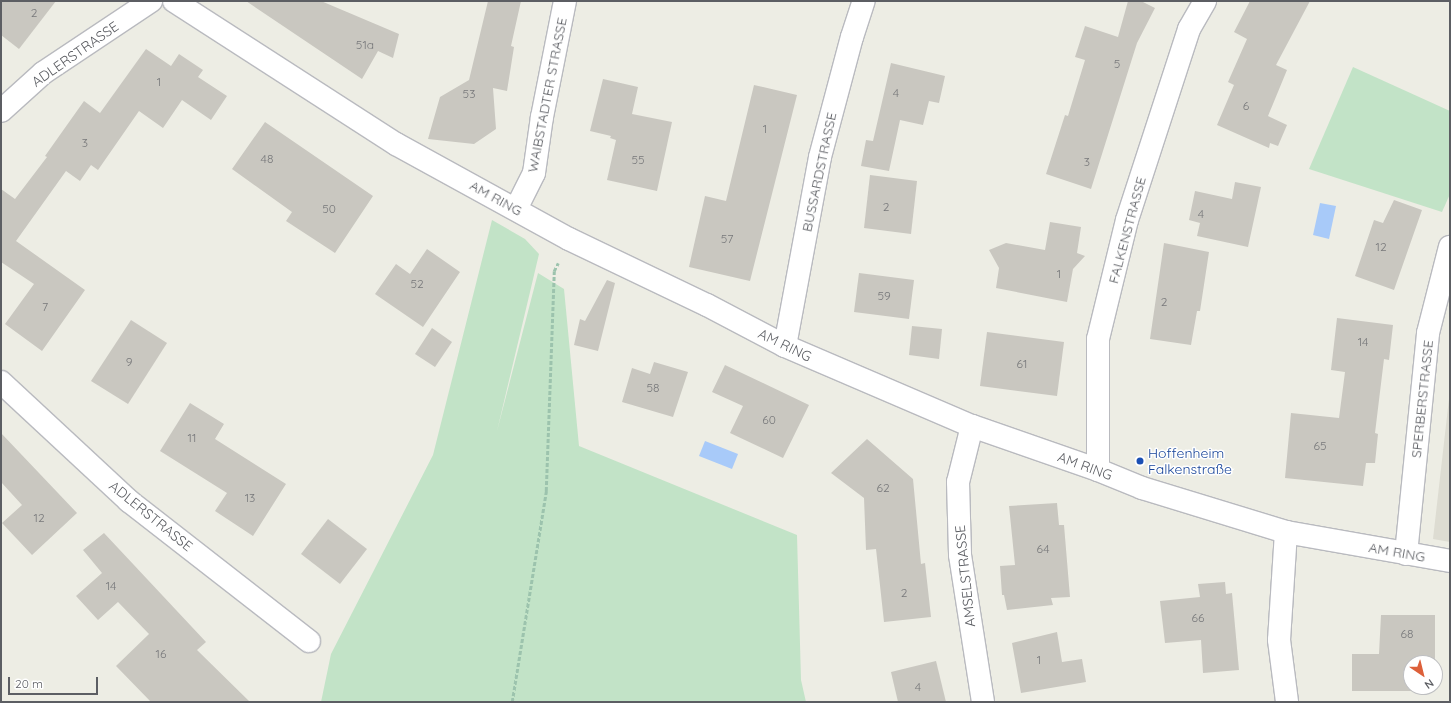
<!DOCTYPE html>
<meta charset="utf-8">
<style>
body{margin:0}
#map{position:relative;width:1451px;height:703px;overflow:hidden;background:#edede4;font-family:Quicksand,sans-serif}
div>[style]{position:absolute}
.education>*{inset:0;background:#dddcd2}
.green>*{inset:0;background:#c2e3c7}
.water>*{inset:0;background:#a8caf9}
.building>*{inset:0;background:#c9c7c0}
.path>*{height:2.5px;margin-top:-1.25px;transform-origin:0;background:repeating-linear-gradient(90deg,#9cc3ad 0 4px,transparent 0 6px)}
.roads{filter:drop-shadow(1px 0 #b9babf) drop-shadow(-1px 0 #b9babf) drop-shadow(0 1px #b9babf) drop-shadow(0 -1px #b9babf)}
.minor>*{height:22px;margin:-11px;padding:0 11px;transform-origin:11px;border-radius:11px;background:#fff}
.dots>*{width:11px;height:11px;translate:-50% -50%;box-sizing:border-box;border:2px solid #fff;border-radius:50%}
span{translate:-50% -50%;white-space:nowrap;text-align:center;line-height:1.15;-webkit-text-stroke:3px #fff;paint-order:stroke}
.number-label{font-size:12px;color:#77787a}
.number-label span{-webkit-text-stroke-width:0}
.street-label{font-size:14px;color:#5c5e63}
.transit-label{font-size:14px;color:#164399}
.left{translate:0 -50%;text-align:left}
.frame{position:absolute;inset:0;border:2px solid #5c5e63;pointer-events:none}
.north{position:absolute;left:1403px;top:655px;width:40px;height:40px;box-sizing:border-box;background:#fff;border:1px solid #bebfc1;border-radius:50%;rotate:145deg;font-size:11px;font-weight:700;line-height:16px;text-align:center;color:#5c5e63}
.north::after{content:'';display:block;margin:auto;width:14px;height:18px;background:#dd603a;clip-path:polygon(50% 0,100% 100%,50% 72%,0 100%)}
.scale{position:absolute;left:8px;top:677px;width:90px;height:18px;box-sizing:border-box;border:2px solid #5c5e63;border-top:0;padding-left:5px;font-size:12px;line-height:14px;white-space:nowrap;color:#5c5e63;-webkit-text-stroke:3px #fff;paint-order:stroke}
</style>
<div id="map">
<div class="education">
<i style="clip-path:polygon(1450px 390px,1450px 542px,1433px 539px)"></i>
</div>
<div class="green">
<i style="clip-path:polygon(1353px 67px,1450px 111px,1450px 194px,1442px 212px,1309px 169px)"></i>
<i style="clip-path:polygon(492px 220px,525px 239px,539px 254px,497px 431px,538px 273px,564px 289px,579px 446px,797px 535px,801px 680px,806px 702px,321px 702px,331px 654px,433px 455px)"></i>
</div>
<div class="water">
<i style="clip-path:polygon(1320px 203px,1336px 206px,1329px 239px,1313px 235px)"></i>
<i style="clip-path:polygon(705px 441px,738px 454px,732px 469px,699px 456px)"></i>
</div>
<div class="building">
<i style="clip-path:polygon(1px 1px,56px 1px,19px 49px,1px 35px)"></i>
<i style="clip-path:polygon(246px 1px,321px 1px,399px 34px,393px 58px,378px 51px,362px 79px)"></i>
<i style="clip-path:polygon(488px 1px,521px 1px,511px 46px,514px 47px,507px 91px,493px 88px,496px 129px,474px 144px,428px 139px,440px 97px,469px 80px)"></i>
<i style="clip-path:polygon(1128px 1px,1141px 1px,1155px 8px,1137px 43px,1091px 189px,1046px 174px,1065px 115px,1068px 116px,1085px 60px,1075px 57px,1085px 26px,1118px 37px)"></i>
<i style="clip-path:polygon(1250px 1px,1310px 1px,1276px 65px,1287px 70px,1268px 116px,1287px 125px,1278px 146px,1270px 143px,1269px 148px,1217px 125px,1234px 85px,1228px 82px,1247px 39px,1234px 32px)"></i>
<i style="clip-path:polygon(146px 49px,171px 66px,179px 54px,203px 70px,198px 77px,227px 96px,211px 120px,182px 100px,163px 128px,139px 111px,98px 170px,91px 165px,80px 181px,66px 171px,16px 241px,85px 290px,42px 351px,5px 324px,34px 284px,1px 262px,1px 189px,15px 199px,47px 157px,45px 156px,84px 101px,100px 113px)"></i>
<i style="clip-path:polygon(891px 63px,945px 76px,939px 103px,929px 101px,923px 125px,900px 120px,889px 171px,861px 166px,866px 140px,873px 141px)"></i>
<i style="clip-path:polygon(603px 79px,638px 87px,632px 114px,672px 122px,657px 191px,607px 180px,616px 140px,610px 138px,611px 136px,590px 131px)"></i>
<i style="clip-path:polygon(754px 85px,797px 95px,750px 281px,689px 267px,705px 196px,726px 201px)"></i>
<i style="clip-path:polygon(265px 122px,373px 196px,335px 253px,286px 221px,292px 212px,232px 169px)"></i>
<i style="clip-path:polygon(870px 175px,917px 181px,911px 234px,864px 228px)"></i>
<i style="clip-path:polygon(1235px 182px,1261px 187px,1248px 247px,1197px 236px,1200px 223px,1189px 220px,1195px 191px,1232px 199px)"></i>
<i style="clip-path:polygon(1394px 200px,1422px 210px,1394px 290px,1355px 276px,1374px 220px,1383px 223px)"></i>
<i style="clip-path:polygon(1050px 222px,1081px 227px,1077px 253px,1085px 256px,1073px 269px,1067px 302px,996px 288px,999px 268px,989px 250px,1006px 243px,1045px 250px)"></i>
<i style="clip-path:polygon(1164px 243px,1209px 252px,1200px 311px,1197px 311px,1191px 345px,1150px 339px)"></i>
<i style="clip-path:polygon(427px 249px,460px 272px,423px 327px,375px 294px,396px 264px,410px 274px)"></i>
<i style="clip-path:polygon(859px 273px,914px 280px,909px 319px,854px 312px)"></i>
<i style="clip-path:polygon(607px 280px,615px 283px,598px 351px,574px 345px,580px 319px,585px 321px)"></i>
<i style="clip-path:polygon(1337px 318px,1393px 325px,1389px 360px,1384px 359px,1375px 433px,1378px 434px,1375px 463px,1366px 463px,1363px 486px,1285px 478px,1291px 413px,1339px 418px,1345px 372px,1331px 370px)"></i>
<i style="clip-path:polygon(131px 320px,167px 343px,128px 404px,91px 381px)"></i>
<i style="clip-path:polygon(912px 326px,942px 329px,939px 359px,909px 355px)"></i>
<i style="clip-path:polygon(432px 328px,452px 342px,435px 367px,415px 354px)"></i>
<i style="clip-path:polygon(987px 332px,1064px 342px,1057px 396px,980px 386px)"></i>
<i style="clip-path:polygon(654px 362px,688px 372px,673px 417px,622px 402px,632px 368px,650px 374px)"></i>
<i style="clip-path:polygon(725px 365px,809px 405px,783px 458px,730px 433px,743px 406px,712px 392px)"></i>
<i style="clip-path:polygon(190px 403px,224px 424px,215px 439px,286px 484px,253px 536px,215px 511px,227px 493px,160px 451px)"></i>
<i style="clip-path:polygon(1px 433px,77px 513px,32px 555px,2px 523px,22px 505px,1px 482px)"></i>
<i style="clip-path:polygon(867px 439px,913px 479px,921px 564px,925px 563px,931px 617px,884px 622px,876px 549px,866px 550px,864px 498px,831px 473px)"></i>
<i style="clip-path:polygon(1057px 503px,1059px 525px,1064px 525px,1070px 597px,1051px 598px,1053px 605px,1007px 610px,1004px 595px,1002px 595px,1000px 566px,1015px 565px,1009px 506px)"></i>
<i style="clip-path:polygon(328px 519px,367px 549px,340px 584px,301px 554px)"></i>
<i style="clip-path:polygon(104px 533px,206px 642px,197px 650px,250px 702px,151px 702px,116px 666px,149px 634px,118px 602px,98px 620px,76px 596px,102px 573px,83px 550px)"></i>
<i style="clip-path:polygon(1225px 582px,1226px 594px,1232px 593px,1239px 670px,1203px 673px,1201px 640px,1165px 643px,1160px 601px,1200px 597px,1198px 584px)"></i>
<i style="clip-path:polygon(1381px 615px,1435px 615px,1435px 663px,1411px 663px,1411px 687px,1434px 687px,1434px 691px,1352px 691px,1352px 654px,1379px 654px)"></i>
<i style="clip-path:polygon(1057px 632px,1062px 662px,1082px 659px,1086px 682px,1021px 693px,1012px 643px)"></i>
<i style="clip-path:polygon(936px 661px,946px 702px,898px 702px,891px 672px)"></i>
</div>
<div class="path">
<i style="left:512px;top:702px;width:214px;rotate:-80.8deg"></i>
<i style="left:546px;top:491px;width:220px;rotate:-87.9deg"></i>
<i style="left:554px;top:271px;width:9px;rotate:-63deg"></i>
</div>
<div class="roads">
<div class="minor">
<i style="left:174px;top:1px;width:264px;rotate:32.8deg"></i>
<i style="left:396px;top:144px;width:197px;rotate:28.8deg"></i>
<i style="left:569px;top:239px;width:153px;rotate:25.6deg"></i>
<i style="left:707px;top:305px;width:88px;rotate:27.7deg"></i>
<i style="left:785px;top:346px;width:203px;rotate:23.2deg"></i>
<i style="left:972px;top:426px;width:133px;rotate:19.2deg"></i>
<i style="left:1098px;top:470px;width:48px;rotate:22.2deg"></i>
<i style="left:1142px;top:488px;width:151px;rotate:17deg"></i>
<i style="left:1286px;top:532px;width:167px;rotate:10deg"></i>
<i style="left:1px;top:111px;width:57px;rotate:-42.1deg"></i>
<i style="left:43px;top:73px;width:130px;rotate:-33.7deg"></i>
<i style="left:516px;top:209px;width:40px;rotate:-63.4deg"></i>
<i style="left:534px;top:173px;width:57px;rotate:-81.9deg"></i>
<i style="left:542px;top:117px;width:118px;rotate:-78.8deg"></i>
<i style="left:785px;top:346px;width:192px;rotate:-79.5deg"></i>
<i style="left:820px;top:157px;width:124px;rotate:-75.1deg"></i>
<i style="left:852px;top:37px;width:38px;rotate:-72deg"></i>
<i style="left:1px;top:382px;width:175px;rotate:42.9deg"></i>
<i style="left:129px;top:501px;width:228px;rotate:37.9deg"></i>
<i style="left:972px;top:426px;width:58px;rotate:104deg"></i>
<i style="left:958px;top:482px;width:73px;rotate:88.4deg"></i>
<i style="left:960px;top:555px;width:149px;rotate:81.1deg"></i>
<i style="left:1098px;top:470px;width:131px;rotate:-90deg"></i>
<i style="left:1098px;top:339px;width:122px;rotate:-76.3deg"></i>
<i style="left:1127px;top:220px;width:201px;rotate:-72deg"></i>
<i style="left:1189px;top:29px;width:32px;rotate:-60deg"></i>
<i style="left:1286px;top:532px;width:108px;rotate:93.7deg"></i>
<i style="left:1279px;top:640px;width:63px;rotate:82.6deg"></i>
<i style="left:1406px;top:554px;width:222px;rotate:-84.3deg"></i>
<i style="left:1428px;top:333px;width:89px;rotate:-75.7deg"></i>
</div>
</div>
<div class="dots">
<i style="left:1140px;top:461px;background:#1a4fb4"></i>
</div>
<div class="number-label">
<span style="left:34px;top:13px">2</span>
<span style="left:365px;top:45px">51a</span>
<span style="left:1117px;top:64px">5</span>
<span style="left:159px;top:82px">1</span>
<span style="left:896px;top:93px">4</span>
<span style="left:469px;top:94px">53</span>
<span style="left:1246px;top:106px">6</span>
<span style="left:765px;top:129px">1</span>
<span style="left:85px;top:143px">3</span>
<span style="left:267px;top:159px">48</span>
<span style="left:638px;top:160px">55</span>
<span style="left:1087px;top:162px">3</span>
<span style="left:886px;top:207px">2</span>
<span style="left:329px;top:209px">50</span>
<span style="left:1201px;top:214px">4</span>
<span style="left:727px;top:239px">57</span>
<span style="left:1381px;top:247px">12</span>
<span style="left:1059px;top:274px">1</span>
<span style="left:417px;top:284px">52</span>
<span style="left:884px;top:296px">59</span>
<span style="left:1164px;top:302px">2</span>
<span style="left:45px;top:307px">7</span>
<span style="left:1363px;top:342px">14</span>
<span style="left:129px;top:362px">9</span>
<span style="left:1022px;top:364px">61</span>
<span style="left:653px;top:388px">58</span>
<span style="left:769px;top:420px">60</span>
<span style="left:192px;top:438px">11</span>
<span style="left:1320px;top:446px">65</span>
<span style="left:883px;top:488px">62</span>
<span style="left:250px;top:498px">13</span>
<span style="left:39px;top:518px">12</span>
<span style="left:1043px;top:549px">64</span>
<span style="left:111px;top:586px">14</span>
<span style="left:904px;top:593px">2</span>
<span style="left:1198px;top:618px">66</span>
<span style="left:1407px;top:634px">68</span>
<span style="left:161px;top:654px">16</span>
<span style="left:1039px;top:660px">1</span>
<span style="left:918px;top:687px">4</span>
</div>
<div class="street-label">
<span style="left:75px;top:54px;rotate:-35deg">ADLERSTRASSE</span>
<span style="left:547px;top:95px;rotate:-79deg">WAIBSTADTER STRASSE</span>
<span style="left:819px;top:172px;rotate:-78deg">BUSSARDSTRASSE</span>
<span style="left:496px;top:198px;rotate:29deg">AM RING</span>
<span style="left:1127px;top:230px;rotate:-75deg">FALKENSTRASSE</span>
<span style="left:785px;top:345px;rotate:26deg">AM RING</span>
<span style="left:1422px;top:399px;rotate:-84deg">SPERBERSTRASSE</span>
<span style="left:1085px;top:466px;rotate:20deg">AM RING</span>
<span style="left:151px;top:516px;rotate:39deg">ADLERSTRASSE</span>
<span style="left:1397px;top:552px;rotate:10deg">AM RING</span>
<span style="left:965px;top:576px;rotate:-96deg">AMSELSTRASSE</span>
</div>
<div class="transit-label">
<span class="left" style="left:1148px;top:461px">Hoffenheim<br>Falkenstraße</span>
</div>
<div class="frame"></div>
<div class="north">N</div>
<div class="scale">20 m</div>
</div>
